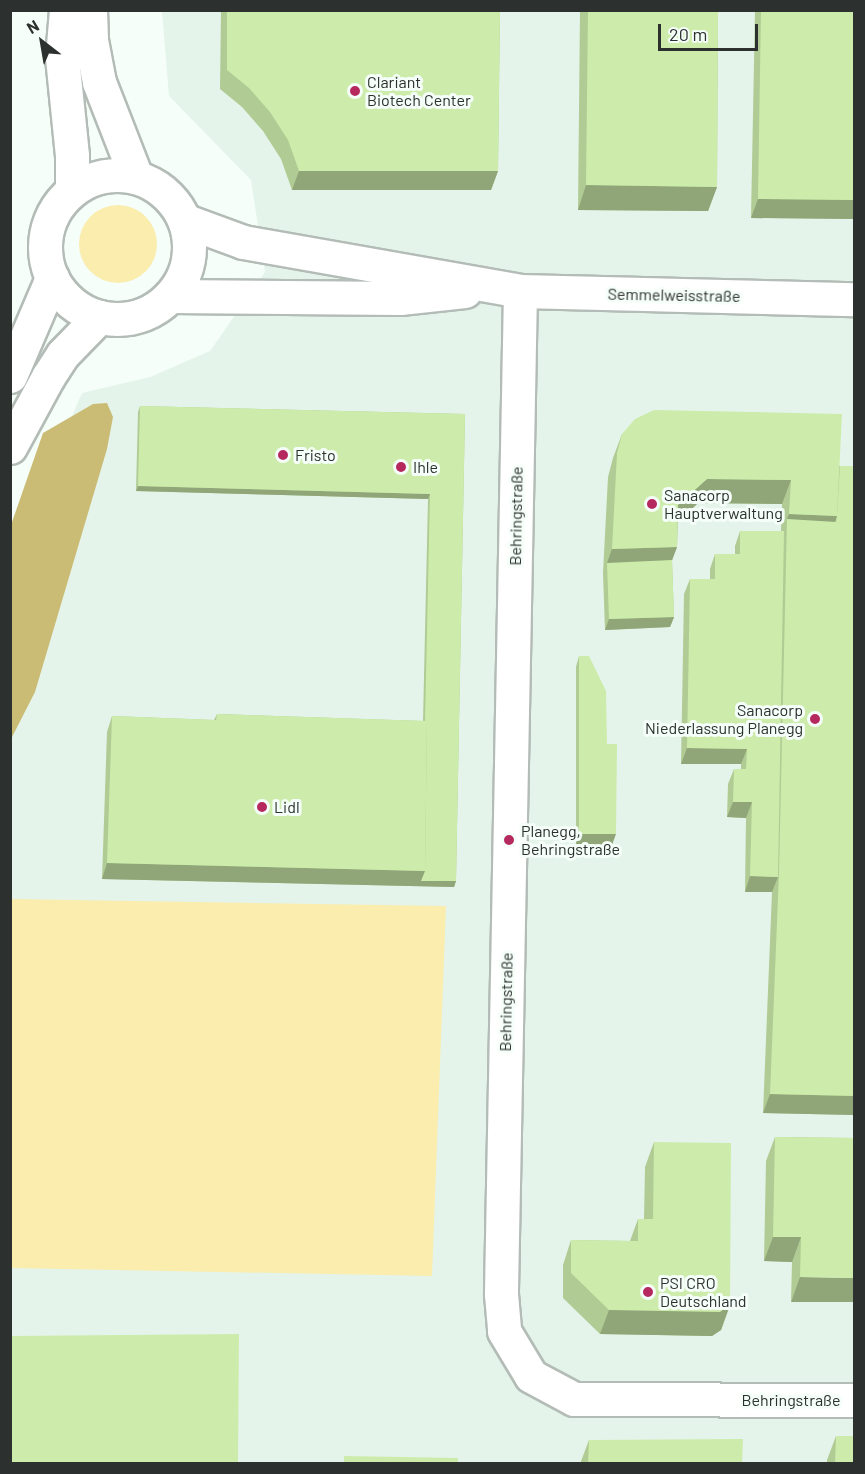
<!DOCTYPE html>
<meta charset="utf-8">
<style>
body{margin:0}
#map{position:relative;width:865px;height:1474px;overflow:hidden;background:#f5fef9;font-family:Barlow,sans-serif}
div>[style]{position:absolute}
.built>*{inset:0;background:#e4f4ea}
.green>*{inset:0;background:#faedae}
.round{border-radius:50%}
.forest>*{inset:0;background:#cbbc75}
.roads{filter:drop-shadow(2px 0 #b4bcb7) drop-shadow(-2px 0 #b4bcb7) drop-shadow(0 2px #b4bcb7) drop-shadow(0 -2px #b4bcb7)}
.street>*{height:33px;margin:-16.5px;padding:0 16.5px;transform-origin:16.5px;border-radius:16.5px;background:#fff}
.secondary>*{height:33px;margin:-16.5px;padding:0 16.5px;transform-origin:16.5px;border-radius:16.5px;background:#fff}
.secondary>.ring{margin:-16.5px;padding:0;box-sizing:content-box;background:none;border:33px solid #fff;border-radius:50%}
.wall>*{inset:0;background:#b0cb93}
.shaded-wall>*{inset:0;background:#90a578}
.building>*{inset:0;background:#cdecab}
.dots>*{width:16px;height:16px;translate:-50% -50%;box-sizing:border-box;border:3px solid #f5fef9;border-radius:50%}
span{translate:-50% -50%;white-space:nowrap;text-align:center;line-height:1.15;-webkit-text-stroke:6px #f5fef9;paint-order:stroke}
.poi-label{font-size:16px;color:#2c302e}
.left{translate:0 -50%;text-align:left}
.right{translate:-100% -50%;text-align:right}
.street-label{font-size:16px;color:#2c302e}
.frame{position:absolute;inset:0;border:12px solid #2c302e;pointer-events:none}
.north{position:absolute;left:12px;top:12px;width:60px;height:60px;-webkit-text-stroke:4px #f5fef9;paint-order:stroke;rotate:329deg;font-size:16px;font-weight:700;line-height:24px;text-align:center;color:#2c302e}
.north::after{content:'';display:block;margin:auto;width:21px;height:27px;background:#2c302e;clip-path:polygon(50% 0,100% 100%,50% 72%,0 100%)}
.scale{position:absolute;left:658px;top:24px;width:100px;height:27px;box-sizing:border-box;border:3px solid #2c302e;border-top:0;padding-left:8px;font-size:18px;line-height:21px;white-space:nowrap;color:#2c302e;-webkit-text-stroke:4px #f5fef9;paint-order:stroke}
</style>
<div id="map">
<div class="built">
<i style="clip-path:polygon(162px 11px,854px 11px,854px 1463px,11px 1464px,11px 557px,82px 393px,150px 377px,210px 351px,265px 272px,251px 180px,169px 96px)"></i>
</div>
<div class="green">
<i class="round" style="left:79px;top:205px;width:78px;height:78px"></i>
<i style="clip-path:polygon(11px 899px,446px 906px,432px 1276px,11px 1268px)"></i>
</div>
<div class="forest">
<i style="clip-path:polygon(107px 403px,113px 417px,107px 449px,35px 692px,11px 739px,11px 525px,43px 433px,93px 404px)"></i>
</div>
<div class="roads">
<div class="street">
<i style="left:186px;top:221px;width:61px;rotate:20.2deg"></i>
<i style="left:243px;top:242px;width:281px;rotate:10deg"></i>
<i style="left:520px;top:291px;width:334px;rotate:1.4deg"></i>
<i style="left:520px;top:291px;width:1003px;rotate:91.09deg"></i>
<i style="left:501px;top:1294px;width:37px;rotate:85deg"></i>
<i style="left:504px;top:1331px;width:52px;rotate:59deg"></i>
<i style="left:531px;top:1376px;width:49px;rotate:28.1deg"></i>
<i style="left:574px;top:1399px;width:280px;rotate:0.2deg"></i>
<i style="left:170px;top:296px;width:230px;rotate:0.5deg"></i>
<i style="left:400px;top:298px;width:65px;rotate:-6.1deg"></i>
</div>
<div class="secondary">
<i style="left:66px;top:10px;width:47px;rotate:94.9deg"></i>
<i style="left:62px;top:57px;width:99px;rotate:84.2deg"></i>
<i style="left:72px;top:155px;width:35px;rotate:90deg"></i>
<i style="left:90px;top:10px;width:30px;rotate:88deg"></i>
<i style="left:91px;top:40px;width:43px;rotate:79.2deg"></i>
<i style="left:99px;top:82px;width:102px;rotate:68.7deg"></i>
<i class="ring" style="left:45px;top:175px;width:111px;height:111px"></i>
<i style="left:10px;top:376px;width:107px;rotate:-66.8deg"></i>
<i style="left:10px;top:447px;width:80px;rotate:-61.5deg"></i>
<i style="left:48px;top:377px;width:27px;rotate:-57deg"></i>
<i style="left:63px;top:354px;width:52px;rotate:-45.8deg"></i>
</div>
</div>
<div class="wall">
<i style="clip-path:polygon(221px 10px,500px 10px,498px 171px,491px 190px,292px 190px,281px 159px,263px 131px,242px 107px,220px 89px)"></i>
<i style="clip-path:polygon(580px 10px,718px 10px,717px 187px,708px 211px,578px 210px)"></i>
<i style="clip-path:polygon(755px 10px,855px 10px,855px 219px,751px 218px)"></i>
<i style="clip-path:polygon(140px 406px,465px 414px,456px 881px,454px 887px,102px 879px,107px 732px,112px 716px,214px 720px,217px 714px,423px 721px,428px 499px,136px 491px,138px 412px)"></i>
<i style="clip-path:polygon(622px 434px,840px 466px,855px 466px,855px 1115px,763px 1113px,772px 892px,745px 892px,746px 818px,727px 817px,728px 784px,734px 769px,741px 769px,741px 764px,681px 764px,684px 594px,690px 579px,710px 579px,710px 569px,715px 554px,735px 554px,735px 546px,740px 531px,781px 531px,782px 504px,698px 503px,678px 522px,677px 547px,672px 560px,674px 617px,670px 627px,605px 630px,603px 573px,608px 477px,613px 458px)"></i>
<i style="clip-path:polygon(579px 656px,607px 744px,612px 845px,576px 844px,576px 667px)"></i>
<i style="clip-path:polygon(775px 1137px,855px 1138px,791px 1302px,792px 1262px,764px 1261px,766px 1161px)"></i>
<i style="clip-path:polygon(654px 1142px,730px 1305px,721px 1330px,712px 1336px,600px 1334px,563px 1298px,563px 1265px,571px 1240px,630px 1241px,638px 1219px,644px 1219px,645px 1167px)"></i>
<i style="clip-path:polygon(836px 1436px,855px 1464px,827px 1464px,827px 1460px)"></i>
<i style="clip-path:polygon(589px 1440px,742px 1464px,580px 1464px)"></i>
</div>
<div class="shaded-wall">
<i style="clip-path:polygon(299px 171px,498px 171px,491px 190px,292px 190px)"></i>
<i style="clip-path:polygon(586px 185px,717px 187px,708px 211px,578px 210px)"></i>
<i style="clip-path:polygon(758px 199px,855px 200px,855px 219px,751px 218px)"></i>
<i style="clip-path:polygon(707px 479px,791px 480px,782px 504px,698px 503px,670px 530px,678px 505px)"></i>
<i style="clip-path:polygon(138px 486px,430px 494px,428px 499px,136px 491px)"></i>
<i style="clip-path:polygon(789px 514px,837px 516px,829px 541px,787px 519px)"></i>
<i style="clip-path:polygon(677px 547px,668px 571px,607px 563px,612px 549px)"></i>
<i style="clip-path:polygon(674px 617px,670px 627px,605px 630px,609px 619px)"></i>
<i style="clip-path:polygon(687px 748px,747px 749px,741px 764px,681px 764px)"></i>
<i style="clip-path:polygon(733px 802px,752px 802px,746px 818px,727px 817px)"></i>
<i style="clip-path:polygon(579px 834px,616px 834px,612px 845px,576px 844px)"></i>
<i style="clip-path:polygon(107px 863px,425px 871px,456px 881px,454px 887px,102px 879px)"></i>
<i style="clip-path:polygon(750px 876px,778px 877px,772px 892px,745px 892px)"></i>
<i style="clip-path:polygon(770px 1094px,855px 1096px,855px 1115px,763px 1113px)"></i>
<i style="clip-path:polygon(773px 1237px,801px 1237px,792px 1262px,764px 1261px)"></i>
<i style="clip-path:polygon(800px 1277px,855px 1278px,855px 1302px,791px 1302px)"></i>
<i style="clip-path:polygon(730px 1305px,721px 1330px,712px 1336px,600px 1334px,609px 1310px)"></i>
</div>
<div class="building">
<i style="clip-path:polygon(227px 10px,500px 10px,498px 171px,299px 171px,288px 140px,270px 112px,249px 88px,227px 70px)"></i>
<i style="clip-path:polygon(588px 10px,718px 10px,717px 187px,586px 185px)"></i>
<i style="clip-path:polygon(761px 10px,855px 10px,855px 200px,758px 199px)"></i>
<i style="clip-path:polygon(140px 406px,465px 414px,456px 881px,421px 881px,425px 871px,427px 721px,425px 721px,430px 494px,138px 486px)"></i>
<i style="clip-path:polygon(654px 410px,842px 414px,837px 516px,789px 514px,791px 480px,707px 479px,678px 505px,677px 547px,612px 549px,617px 453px,622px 434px,635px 419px)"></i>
<i style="clip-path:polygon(840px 466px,855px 466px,855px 1096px,770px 1094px,779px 873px,787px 519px,836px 522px,837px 516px)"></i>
<i style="clip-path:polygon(740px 531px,784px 531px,778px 877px,750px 876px,752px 802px,733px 802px,734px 769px,746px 769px,747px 749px,687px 748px,690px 579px,715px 579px,715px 554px,740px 554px)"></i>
<i style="clip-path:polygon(672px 560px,674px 617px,609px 619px,607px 563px)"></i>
<i style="clip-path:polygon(579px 656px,589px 656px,606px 691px,607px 744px,617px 744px,616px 834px,579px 834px)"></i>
<i style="clip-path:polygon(217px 714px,427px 721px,425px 871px,107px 863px,112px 716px,216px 720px)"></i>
<i style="clip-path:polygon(775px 1137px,855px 1138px,855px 1278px,800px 1277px,801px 1237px,773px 1237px)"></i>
<i style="clip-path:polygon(654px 1142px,731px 1143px,730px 1305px,720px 1312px,609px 1310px,571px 1273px,571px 1240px,638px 1241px,638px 1219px,653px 1219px)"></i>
<i style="clip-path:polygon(239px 1334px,238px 1464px,10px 1464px,10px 1336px)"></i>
<i style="clip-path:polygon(836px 1436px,855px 1436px,855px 1464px,835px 1464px)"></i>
<i style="clip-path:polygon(743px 1439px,742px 1464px,588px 1464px,589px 1440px)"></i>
<i style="clip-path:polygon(344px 1456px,458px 1458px,458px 1464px,344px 1464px)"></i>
</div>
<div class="dots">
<i style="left:355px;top:91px;background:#b6295f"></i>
<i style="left:283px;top:455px;background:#b6295f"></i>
<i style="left:401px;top:467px;background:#b6295f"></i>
<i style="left:652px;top:504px;background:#b6295f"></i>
<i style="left:815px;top:719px;background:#b6295f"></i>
<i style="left:262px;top:807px;background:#b6295f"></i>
<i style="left:509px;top:840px;background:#b6295f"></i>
<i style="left:648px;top:1292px;background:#b6295f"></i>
</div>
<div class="poi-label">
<span class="left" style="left:367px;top:91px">Clariant<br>Biotech Center</span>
<span class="left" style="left:295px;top:455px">Fristo</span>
<span class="left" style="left:413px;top:467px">Ihle</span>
<span class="left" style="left:664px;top:504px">Sanacorp<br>Hauptverwaltung</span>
<span class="right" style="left:803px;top:719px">Sanacorp<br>Niederlassung Planegg</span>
<span class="left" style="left:274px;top:807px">Lidl</span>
<span class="left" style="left:521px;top:840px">Planegg,<br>Behringstraße</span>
<span class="left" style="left:660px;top:1292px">PSI CRO<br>Deutschland</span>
</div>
<div class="street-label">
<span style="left:674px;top:295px;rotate:1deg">Semmelweisstraße</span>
<span style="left:516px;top:516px;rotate:-89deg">Behringstraße</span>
<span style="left:506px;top:1002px;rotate:-89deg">Behringstraße</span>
<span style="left:791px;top:1400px">Behringstraße</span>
</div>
<div class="frame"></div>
<div class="north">N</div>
<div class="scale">20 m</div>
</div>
